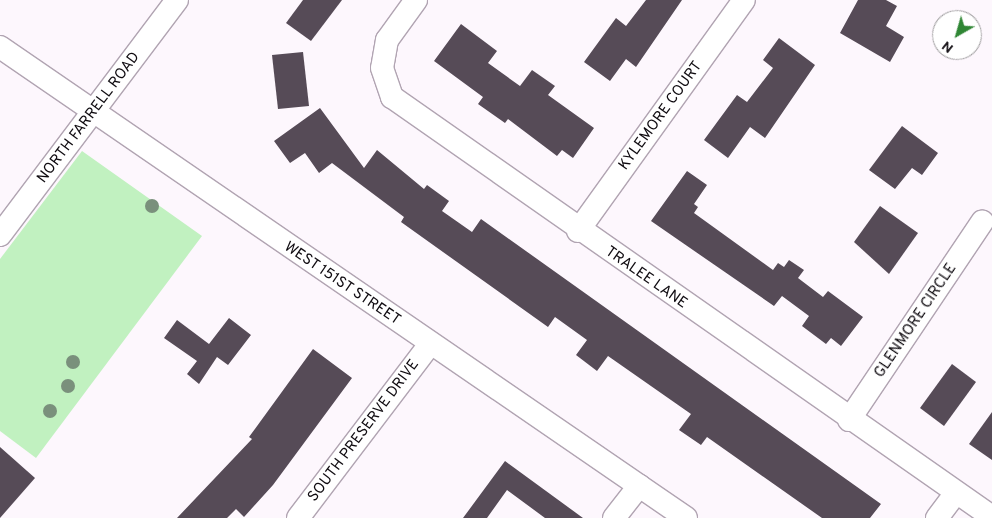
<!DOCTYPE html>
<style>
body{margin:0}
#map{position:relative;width:992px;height:518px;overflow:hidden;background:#fdf7fd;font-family:Overpass,sans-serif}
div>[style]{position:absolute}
.green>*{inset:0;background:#c1f1c0}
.building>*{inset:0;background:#564b57}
.roads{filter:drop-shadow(1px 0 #b1a4b2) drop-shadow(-1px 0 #b1a4b2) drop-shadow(0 1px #b1a4b2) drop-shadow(0 -1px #b1a4b2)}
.minor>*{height:22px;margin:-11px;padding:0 11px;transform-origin:11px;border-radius:11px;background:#fff}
.trees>*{width:14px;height:14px;margin:-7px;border-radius:50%;background:#7a907c}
span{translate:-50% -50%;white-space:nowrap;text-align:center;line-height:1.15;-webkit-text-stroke:5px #fff;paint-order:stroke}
.street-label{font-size:15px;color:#0f0b10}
.north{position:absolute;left:932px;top:10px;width:50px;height:50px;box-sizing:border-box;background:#fff;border:1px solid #9f9d9f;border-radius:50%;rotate:218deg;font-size:14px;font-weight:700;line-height:20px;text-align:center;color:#0f0b10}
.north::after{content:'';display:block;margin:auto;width:18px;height:22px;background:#2f8634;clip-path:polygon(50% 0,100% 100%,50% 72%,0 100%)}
</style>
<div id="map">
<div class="green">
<i style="clip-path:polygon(82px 151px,202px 236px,36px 458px,0 431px,0 259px)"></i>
</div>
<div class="building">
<i style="clip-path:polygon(303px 0,342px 0,311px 41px,286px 23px)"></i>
<i style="clip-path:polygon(646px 0,682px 0,636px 67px,626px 59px,610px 81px,584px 62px,616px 18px,626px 26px)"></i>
<i style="clip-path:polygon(858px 0,886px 0,897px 6px,886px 26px,904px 37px,890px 62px,840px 33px)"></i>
<i style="clip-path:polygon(461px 24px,497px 51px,488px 63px,520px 86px,532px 70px,555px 86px,548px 95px,594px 128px,573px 158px,562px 150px,557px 156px,508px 119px,505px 123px,478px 104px,483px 97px,434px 61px)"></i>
<i style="clip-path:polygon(779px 38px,815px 65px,765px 138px,750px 127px,728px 158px,704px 140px,737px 95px,747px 102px,773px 68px,763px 60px)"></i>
<i style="clip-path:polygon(303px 52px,309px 106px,278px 109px,272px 55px)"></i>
<i style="clip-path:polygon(320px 108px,364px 168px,377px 150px,424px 189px,427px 185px,449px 201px,442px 211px,472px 232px,481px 219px,881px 504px,870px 518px,822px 518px,707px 437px,701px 445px,679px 430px,691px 414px,608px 356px,597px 371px,576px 355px,587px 340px,555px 317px,548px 327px,401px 222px,404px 217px,332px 163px,319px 173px,305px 153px,290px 163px,274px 141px)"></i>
<i style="clip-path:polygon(902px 126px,938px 153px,922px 175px,912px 168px,895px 189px,869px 170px)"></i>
<i style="clip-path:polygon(687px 171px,707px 185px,694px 204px,698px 207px,694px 213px,773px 270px,778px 263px,784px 267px,789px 260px,804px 270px,798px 278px,823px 297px,828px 291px,863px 317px,841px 346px,831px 338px,826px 344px,802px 326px,809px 316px,782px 296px,774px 306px,651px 221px)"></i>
<i style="clip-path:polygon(880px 206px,918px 233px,889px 274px,854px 242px)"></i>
<i style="clip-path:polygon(229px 318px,251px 335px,228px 365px,217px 357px,199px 384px,187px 374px,197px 361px,164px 338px,177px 320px,209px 344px)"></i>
<i style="clip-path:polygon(313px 349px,352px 378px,273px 485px,244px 517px,236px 509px,227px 518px,177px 518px,252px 439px,249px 437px)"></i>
<i style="clip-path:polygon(952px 364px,976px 382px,944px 426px,920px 408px)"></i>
<i style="clip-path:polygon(992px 412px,992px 460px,969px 444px)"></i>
<i style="clip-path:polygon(0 447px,35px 478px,0 518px)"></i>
<i style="clip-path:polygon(505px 461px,583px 518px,545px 518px,507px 490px,487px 518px,463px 518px)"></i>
</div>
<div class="roads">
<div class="minor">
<i style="left:416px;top:0;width:49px;rotate:125.9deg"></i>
<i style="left:387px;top:40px;width:28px;rotate:100deg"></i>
<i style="left:382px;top:68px;width:31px;rotate:71deg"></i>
<i style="left:392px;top:97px;width:732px;rotate:34.99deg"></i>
<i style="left:0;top:47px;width:832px;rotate:34.47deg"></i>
<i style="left:578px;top:231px;width:284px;rotate:-54.3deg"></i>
<i style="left:0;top:235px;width:294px;rotate:-53deg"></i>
<i style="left:849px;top:420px;width:239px;rotate:-56.1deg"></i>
<i style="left:298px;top:518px;width:218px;rotate:-52.8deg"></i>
<i style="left:614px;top:518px;width:41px;rotate:-52deg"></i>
<i style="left:937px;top:518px;width:31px;rotate:-53deg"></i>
</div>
</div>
<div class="trees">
<i style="left:152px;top:206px"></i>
<i style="left:73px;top:362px"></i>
<i style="left:68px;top:386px"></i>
<i style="left:50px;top:411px"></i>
</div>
<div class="street-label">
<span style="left:661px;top:116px;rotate:-54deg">KYLEMORE COURT</span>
<span style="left:89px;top:118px;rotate:-53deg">NORTH FARRELL ROAD</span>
<span style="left:646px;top:278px;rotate:35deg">TRALEE LANE</span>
<span style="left:342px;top:284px;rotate:34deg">WEST 151ST STREET</span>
<span style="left:916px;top:321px;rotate:-56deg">GLENMORE CIRCLE</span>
<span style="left:364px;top:431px;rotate:-53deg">SOUTH PRESERVE DRIVE</span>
</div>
<div class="north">N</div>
</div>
